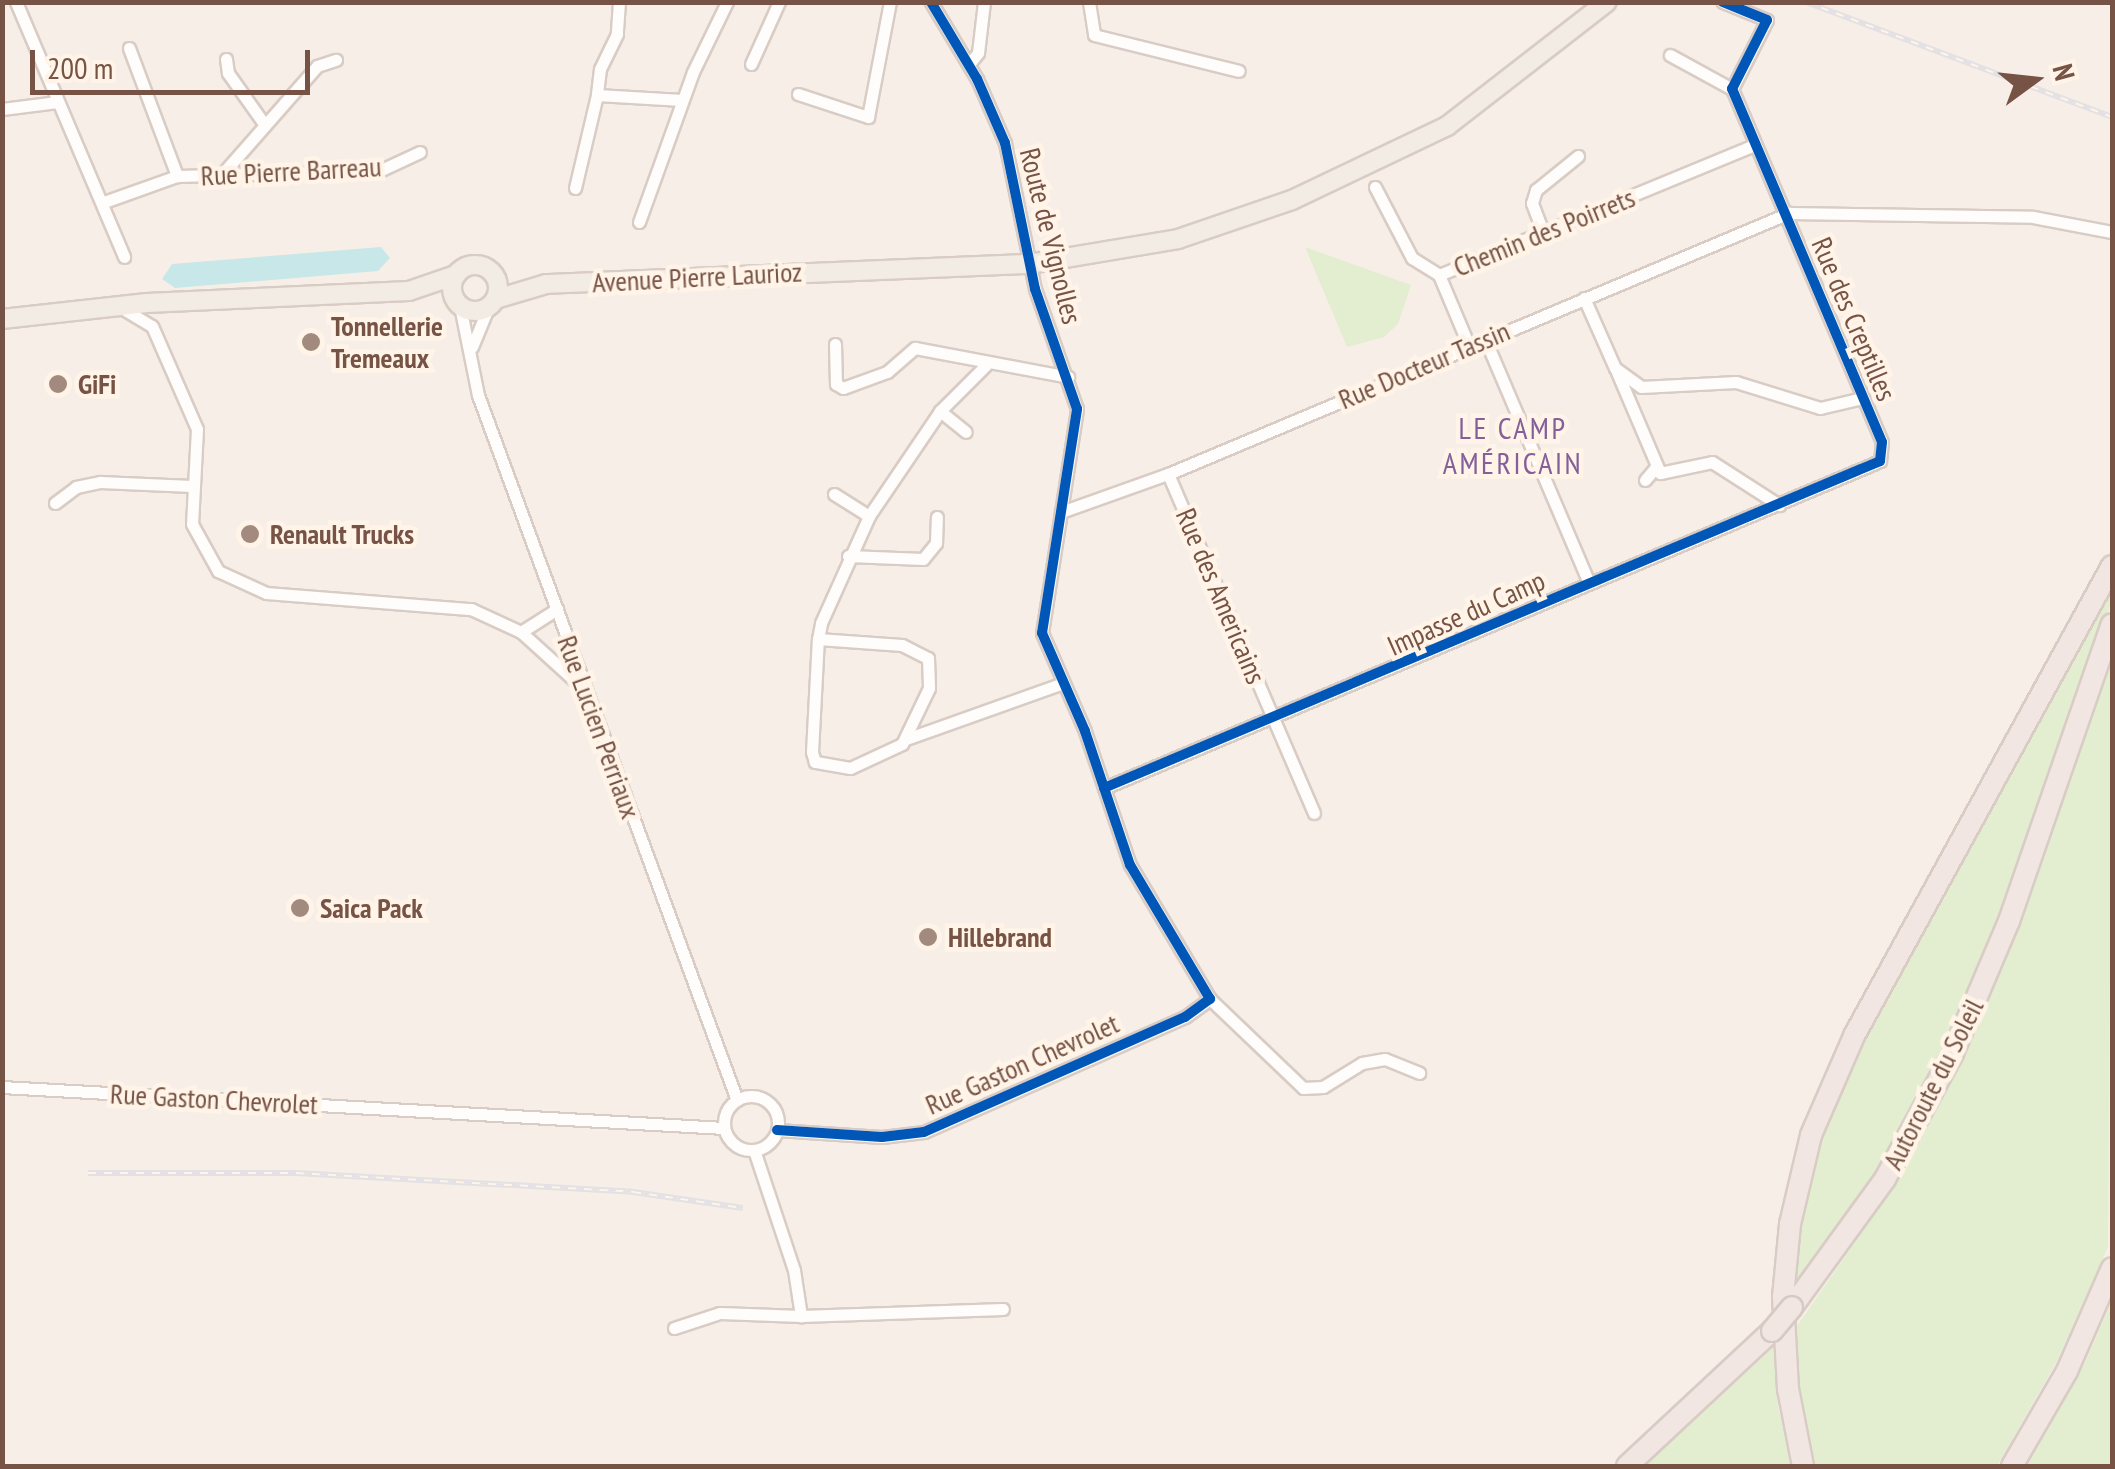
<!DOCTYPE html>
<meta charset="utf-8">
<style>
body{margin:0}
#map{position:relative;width:2115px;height:1469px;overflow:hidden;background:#f7efe7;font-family:"PT Sans Narrow",sans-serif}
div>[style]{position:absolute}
.green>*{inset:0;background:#e3edd0}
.water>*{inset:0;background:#c7e7e8}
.roads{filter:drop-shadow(2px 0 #d8ccc5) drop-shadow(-2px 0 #d8ccc5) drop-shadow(0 2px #d8ccc5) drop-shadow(0 -2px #d8ccc5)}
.street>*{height:11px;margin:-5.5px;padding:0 5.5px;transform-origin:5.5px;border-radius:5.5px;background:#fefdfb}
.street>.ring{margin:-5.5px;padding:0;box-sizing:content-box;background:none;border:11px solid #fefdfb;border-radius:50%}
.primary>*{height:18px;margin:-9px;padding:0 9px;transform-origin:9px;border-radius:9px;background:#f2ece4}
.primary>.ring{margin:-9px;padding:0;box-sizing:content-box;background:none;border:18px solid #f2ece4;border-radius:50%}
.highway>*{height:20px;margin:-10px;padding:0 10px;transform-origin:10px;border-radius:10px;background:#f1e6e2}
.rail>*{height:6px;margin-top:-3px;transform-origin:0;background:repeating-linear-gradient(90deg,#fff4e7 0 8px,#e3e1e4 0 16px);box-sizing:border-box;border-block:2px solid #e3e1e4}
.bridges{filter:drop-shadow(2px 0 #d6cac3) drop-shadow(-2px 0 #d6cac3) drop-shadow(0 2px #d6cac3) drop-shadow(0 -2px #d6cac3)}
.highway-bridge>*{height:20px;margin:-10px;padding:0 10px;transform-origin:10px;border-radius:10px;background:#f1e6e2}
.cycleway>*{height:10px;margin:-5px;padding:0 5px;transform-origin:5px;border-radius:5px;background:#0057b8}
.dots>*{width:28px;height:28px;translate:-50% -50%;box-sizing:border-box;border:5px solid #fff4e7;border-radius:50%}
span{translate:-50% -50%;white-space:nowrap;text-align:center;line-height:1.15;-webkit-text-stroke:9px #fff4e7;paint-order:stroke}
.street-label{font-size:28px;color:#765345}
.poi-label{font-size:28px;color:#765345;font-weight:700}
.left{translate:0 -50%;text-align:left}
.neighbourhood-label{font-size:30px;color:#83609a;letter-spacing:2.5px}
.frame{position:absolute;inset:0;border:5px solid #765345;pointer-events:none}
.north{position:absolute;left:1985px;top:30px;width:100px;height:100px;-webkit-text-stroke:8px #fff4e7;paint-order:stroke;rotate:75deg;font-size:28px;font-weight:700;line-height:40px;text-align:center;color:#765345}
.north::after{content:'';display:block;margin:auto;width:35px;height:45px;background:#765345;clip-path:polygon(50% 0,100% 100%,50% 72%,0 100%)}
.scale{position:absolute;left:30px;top:50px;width:280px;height:45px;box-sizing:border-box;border:5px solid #765345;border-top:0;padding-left:12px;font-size:30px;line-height:35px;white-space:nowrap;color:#765345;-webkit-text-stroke:8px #fff4e7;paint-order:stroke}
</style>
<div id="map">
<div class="green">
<i style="clip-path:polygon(1305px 247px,1411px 285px,1398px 324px,1384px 337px,1347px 347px)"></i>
<i style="clip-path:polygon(2112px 579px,2112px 600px,2017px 869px,1939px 1062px,1841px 1231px,1789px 1292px,1800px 1195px,1827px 1110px,1869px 1020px)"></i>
<i style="clip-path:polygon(2112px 653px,2108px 1247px,2057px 1361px,1997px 1466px,1810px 1466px,1790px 1336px,1878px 1209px,1948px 1086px,2017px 925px)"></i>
<i style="clip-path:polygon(2112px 1300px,2112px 1466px,2027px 1466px,2085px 1363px)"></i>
<i style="clip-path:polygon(1774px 1347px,1778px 1407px,1793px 1466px,1644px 1466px)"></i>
</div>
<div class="water">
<i style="clip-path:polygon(381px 247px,390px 258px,378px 271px,175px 288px,162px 279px,172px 264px)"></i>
</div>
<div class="roads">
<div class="street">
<i style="left:16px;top:2px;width:277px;rotate:67deg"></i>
<i style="left:619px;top:2px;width:32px;rotate:94deg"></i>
<i style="left:617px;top:34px;width:39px;rotate:116deg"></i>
<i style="left:600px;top:69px;width:26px;rotate:97deg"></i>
<i style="left:597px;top:95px;width:85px;rotate:3.4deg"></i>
<i style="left:1089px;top:2px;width:33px;rotate:81deg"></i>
<i style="left:1094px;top:35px;width:149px;rotate:13.9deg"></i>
<i style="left:129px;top:48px;width:137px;rotate:69.4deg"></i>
<i style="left:1670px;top:55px;width:71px;rotate:28.7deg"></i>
<i style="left:226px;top:59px;width:14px;rotate:82deg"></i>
<i style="left:228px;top:73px;width:59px;rotate:54.7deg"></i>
<i style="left:751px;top:64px;width:68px;rotate:-65.7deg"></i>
<i style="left:969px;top:64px;width:14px;rotate:-51deg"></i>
<i style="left:978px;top:53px;width:51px;rotate:-83.3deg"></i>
<i style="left:798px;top:94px;width:74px;rotate:18.2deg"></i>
<i style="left:868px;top:117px;width:117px;rotate:-79.2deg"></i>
<i style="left:2px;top:109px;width:56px;rotate:-7.1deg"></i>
<i style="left:224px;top:172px;width:141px;rotate:-48.7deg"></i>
<i style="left:317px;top:66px;width:20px;rotate:-18deg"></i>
<i style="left:1375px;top:187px;width:80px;rotate:62.5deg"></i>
<i style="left:1412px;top:258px;width:32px;rotate:32deg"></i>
<i style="left:1439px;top:275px;width:342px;rotate:-22.4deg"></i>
<i style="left:575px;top:188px;width:96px;rotate:-76.7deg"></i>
<i style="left:104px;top:202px;width:77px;rotate:-19.6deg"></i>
<i style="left:177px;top:176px;width:202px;rotate:-1.4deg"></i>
<i style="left:379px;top:171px;width:45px;rotate:-24.9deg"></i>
<i style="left:639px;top:222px;width:159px;rotate:-70.2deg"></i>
<i style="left:693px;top:72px;width:78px;rotate:-64.1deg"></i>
<i style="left:1543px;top:232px;width:31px;rotate:-111deg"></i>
<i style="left:1532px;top:203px;width:14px;rotate:-73deg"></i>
<i style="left:1536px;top:190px;width:54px;rotate:-39deg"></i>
<i style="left:1439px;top:275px;width:77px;rotate:67.1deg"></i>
<i style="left:1584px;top:298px;width:77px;rotate:66.1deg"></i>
<i style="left:1615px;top:368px;width:32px;rotate:36deg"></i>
<i style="left:1641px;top:387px;width:95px;rotate:-3deg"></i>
<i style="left:1736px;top:382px;width:88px;rotate:17.2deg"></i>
<i style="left:1820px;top:408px;width:43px;rotate:-13.4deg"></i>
<i style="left:460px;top:306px;width:91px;rotate:78.6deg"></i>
<i style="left:478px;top:395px;width:751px;rotate:69.83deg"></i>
<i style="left:125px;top:310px;width:31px;rotate:31deg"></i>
<i style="left:152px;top:326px;width:112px;rotate:66.4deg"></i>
<i style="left:197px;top:429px;width:95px;rotate:93deg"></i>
<i style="left:192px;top:524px;width:54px;rotate:61deg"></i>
<i style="left:218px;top:571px;width:53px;rotate:24.6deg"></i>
<i style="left:266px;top:593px;width:206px;rotate:4.5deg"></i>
<i style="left:471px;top:609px;width:55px;rotate:24.7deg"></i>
<i style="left:521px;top:632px;width:88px;rotate:42.2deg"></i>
<i style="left:1485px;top:339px;width:262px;rotate:66.9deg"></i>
<i style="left:835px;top:344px;width:40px;rotate:88.6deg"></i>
<i style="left:836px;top:384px;width:8px;rotate:30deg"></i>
<i style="left:843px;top:388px;width:47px;rotate:-20deg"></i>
<i style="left:887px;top:372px;width:37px;rotate:-41deg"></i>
<i style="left:915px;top:348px;width:156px;rotate:10.7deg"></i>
<i style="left:472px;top:347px;width:42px;rotate:-67.7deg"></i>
<i style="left:1617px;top:372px;width:110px;rotate:66.9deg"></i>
<i style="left:1660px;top:473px;width:53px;rotate:-11.9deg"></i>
<i style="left:1712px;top:462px;width:80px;rotate:32.7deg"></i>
<i style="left:940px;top:411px;width:33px;rotate:39deg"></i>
<i style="left:1168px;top:474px;width:369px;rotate:66.7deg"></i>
<i style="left:1645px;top:480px;width:17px;rotate:-50deg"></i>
<i style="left:834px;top:494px;width:41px;rotate:32.2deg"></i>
<i style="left:55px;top:503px;width:26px;rotate:-37deg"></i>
<i style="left:76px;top:487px;width:25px;rotate:-12deg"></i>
<i style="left:100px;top:482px;width:92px;rotate:2.5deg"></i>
<i style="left:1061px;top:512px;width:114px;rotate:-19.6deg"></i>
<i style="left:1168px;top:474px;width:674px;rotate:-22.8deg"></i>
<i style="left:1789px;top:213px;width:244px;rotate:0.9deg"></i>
<i style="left:2033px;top:217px;width:80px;rotate:10.8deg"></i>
<i style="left:848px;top:556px;width:75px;rotate:2.3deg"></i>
<i style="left:923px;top:559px;width:21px;rotate:-51deg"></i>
<i style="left:936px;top:543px;width:26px;rotate:-88deg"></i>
<i style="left:521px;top:632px;width:43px;rotate:-32.6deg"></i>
<i style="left:818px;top:639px;width:84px;rotate:4.1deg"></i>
<i style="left:902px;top:645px;width:29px;rotate:27deg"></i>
<i style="left:928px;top:658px;width:30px;rotate:88deg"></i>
<i style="left:929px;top:688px;width:62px;rotate:115.7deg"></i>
<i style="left:902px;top:744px;width:57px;rotate:155.2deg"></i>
<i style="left:850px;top:768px;width:36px;rotate:-170deg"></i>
<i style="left:815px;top:762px;width:10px;rotate:-107deg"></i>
<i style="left:812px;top:752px;width:113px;rotate:-87deg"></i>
<i style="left:818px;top:639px;width:16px;rotate:-79deg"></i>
<i style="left:821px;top:623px;width:117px;rotate:-65.8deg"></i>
<i style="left:869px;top:516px;width:127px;rotate:-55.9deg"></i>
<i style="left:940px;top:411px;width:64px;rotate:-45deg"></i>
<i style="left:906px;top:739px;width:167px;rotate:-19.6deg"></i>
<i style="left:1104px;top:788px;width:842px;rotate:-22.85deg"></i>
<i style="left:1880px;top:461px;width:19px;rotate:-84deg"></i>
<i style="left:1882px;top:442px;width:384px;rotate:-113deg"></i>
<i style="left:1732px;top:89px;width:77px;rotate:-63.1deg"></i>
<i style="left:1767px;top:20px;width:48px;rotate:-157.8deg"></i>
<i style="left:1210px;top:999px;width:129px;rotate:43.7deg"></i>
<i style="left:1303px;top:1088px;width:20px;rotate:-3deg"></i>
<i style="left:1323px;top:1087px;width:46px;rotate:-31.6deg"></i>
<i style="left:1362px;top:1063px;width:23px;rotate:-10deg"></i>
<i style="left:1385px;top:1059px;width:37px;rotate:22deg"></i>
<i style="left:2px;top:1087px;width:723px;rotate:3.25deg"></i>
<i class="ring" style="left:724px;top:1096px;width:43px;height:43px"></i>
<i style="left:777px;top:1130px;width:105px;rotate:3.8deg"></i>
<i style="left:882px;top:1137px;width:42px;rotate:-6.8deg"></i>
<i style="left:924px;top:1132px;width:285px;rotate:-23.8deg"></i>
<i style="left:1185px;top:1017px;width:31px;rotate:-36deg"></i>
<i style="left:1210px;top:999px;width:156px;rotate:-120.8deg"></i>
<i style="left:1130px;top:865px;width:141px;rotate:-108.6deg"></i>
<i style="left:1085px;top:731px;width:107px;rotate:-113.7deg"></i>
<i style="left:1042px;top:633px;width:227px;rotate:-81.1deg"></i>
<i style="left:1077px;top:409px;width:127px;rotate:-109.3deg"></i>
<i style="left:1035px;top:289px;width:149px;rotate:-101.6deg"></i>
<i style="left:1005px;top:143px;width:70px;rotate:-113.6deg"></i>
<i style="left:977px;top:79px;width:90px;rotate:-120.9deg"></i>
<i style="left:754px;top:1150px;width:126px;rotate:71.6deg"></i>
<i style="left:794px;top:1270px;width:47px;rotate:81.3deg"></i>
<i style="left:801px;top:1316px;width:202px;rotate:-2deg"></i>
<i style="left:674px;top:1328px;width:48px;rotate:-18.1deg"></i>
<i style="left:720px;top:1313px;width:81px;rotate:2.1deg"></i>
</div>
<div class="primary">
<i class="ring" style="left:452px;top:265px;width:28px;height:28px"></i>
<i style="left:496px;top:299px;width:52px;rotate:-16.7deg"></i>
<i style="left:546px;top:284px;width:483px;rotate:-2.4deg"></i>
<i style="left:1029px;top:264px;width:151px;rotate:-9.5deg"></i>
<i style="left:1178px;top:239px;width:120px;rotate:-18.9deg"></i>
<i style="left:1292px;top:200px;width:172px;rotate:-25.5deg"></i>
<i style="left:1447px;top:126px;width:202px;rotate:-37.8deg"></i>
<i style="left:2px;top:319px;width:146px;rotate:-6.3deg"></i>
<i style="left:147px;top:303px;width:262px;rotate:-2.6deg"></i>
<i style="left:409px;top:291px;width:50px;rotate:-18.8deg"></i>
</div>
<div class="highway">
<i style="left:1792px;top:1307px;width:158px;rotate:-54deg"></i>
<i style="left:1885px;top:1179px;width:143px;rotate:-61.6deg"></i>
<i style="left:1953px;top:1053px;width:143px;rotate:-67deg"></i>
<i style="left:2009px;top:921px;width:314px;rotate:-70.9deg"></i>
<i style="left:1627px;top:1466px;width:198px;rotate:-43deg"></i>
<i style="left:1803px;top:1466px;width:78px;rotate:-101deg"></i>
<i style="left:1788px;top:1389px;width:92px;rotate:-93.1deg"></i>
<i style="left:1783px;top:1297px;width:73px;rotate:-84.5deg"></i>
<i style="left:1790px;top:1224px;width:91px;rotate:-76.7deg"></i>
<i style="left:1811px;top:1135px;width:110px;rotate:-66.5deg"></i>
<i style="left:1855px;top:1034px;width:534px;rotate:-61.23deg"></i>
<i style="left:2012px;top:1466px;width:110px;rotate:-59.9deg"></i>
<i style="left:2067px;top:1371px;width:112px;rotate:-66.4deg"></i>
</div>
</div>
<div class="rail">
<i style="left:1806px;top:2px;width:327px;rotate:20.6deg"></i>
<i style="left:88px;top:1173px;width:208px"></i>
<i style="left:296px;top:1173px;width:338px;rotate:3.2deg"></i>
<i style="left:633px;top:1192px;width:111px;rotate:8.3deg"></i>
</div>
<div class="bridges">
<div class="highway-bridge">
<i style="left:1772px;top:1331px;width:31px;rotate:-50deg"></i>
</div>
</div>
<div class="cycleway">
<i style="left:1104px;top:788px;width:842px;rotate:-22.85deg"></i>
<i style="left:1880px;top:461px;width:19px;rotate:-84deg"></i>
<i style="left:1882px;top:442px;width:384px;rotate:-113deg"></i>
<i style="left:1732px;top:89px;width:77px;rotate:-63.1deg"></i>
<i style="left:1767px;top:20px;width:48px;rotate:-157.8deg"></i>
<i style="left:777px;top:1130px;width:105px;rotate:3.8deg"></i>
<i style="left:882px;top:1137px;width:42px;rotate:-6.8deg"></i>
<i style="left:924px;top:1132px;width:285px;rotate:-23.8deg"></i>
<i style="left:1185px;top:1017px;width:31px;rotate:-36deg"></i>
<i style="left:1210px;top:999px;width:156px;rotate:-120.8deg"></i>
<i style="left:1130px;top:865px;width:141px;rotate:-108.6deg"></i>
<i style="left:1085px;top:731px;width:107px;rotate:-113.7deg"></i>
<i style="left:1042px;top:633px;width:227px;rotate:-81.1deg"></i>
<i style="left:1077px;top:409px;width:127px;rotate:-109.3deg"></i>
<i style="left:1035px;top:289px;width:149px;rotate:-101.6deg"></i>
<i style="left:1005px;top:143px;width:70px;rotate:-113.6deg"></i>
<i style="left:977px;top:79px;width:90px;rotate:-120.9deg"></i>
</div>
<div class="dots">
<i style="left:311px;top:342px;background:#a38a7e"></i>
<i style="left:58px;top:384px;background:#a38a7e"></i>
<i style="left:250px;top:534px;background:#a38a7e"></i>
<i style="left:300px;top:908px;background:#a38a7e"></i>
<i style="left:928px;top:937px;background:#a38a7e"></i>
</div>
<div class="street-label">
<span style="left:291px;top:171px;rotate:-3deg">Rue Pierre Barreau</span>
<span style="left:1544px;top:232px;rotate:-22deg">Chemin des Poirrets</span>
<span style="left:1051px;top:236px;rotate:76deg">Route de Vignolles</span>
<span style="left:697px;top:277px;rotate:-3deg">Avenue Pierre Laurioz</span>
<span style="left:1854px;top:319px;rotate:67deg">Rue des Creptilles</span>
<span style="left:1424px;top:365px;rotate:-23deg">Rue Docteur Tassin</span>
<span style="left:1221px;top:596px;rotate:67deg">Rue des Americains</span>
<span style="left:1466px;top:613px;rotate:-24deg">Impasse du Camp</span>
<span style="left:599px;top:727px;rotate:70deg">Rue Lucien Perriaux</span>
<span style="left:1022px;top:1064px;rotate:-24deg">Rue Gaston Chevrolet</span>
<span style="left:1933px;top:1084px;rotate:-63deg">Autoroute du Soleil</span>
<span style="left:214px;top:1099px;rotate:3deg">Rue Gaston Chevrolet</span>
</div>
<div class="poi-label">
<span class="left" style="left:331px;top:342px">Tonnellerie<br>Tremeaux</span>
<span class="left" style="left:78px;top:384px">GiFi</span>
<span class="left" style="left:270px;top:534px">Renault Trucks</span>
<span class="left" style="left:320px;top:908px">Saica Pack</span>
<span class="left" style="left:948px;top:937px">Hillebrand</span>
</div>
<div class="neighbourhood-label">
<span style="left:1513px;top:445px">LE CAMP<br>AMÉRICAIN</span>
</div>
<div class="frame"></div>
<div class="north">N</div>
<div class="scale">200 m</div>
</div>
